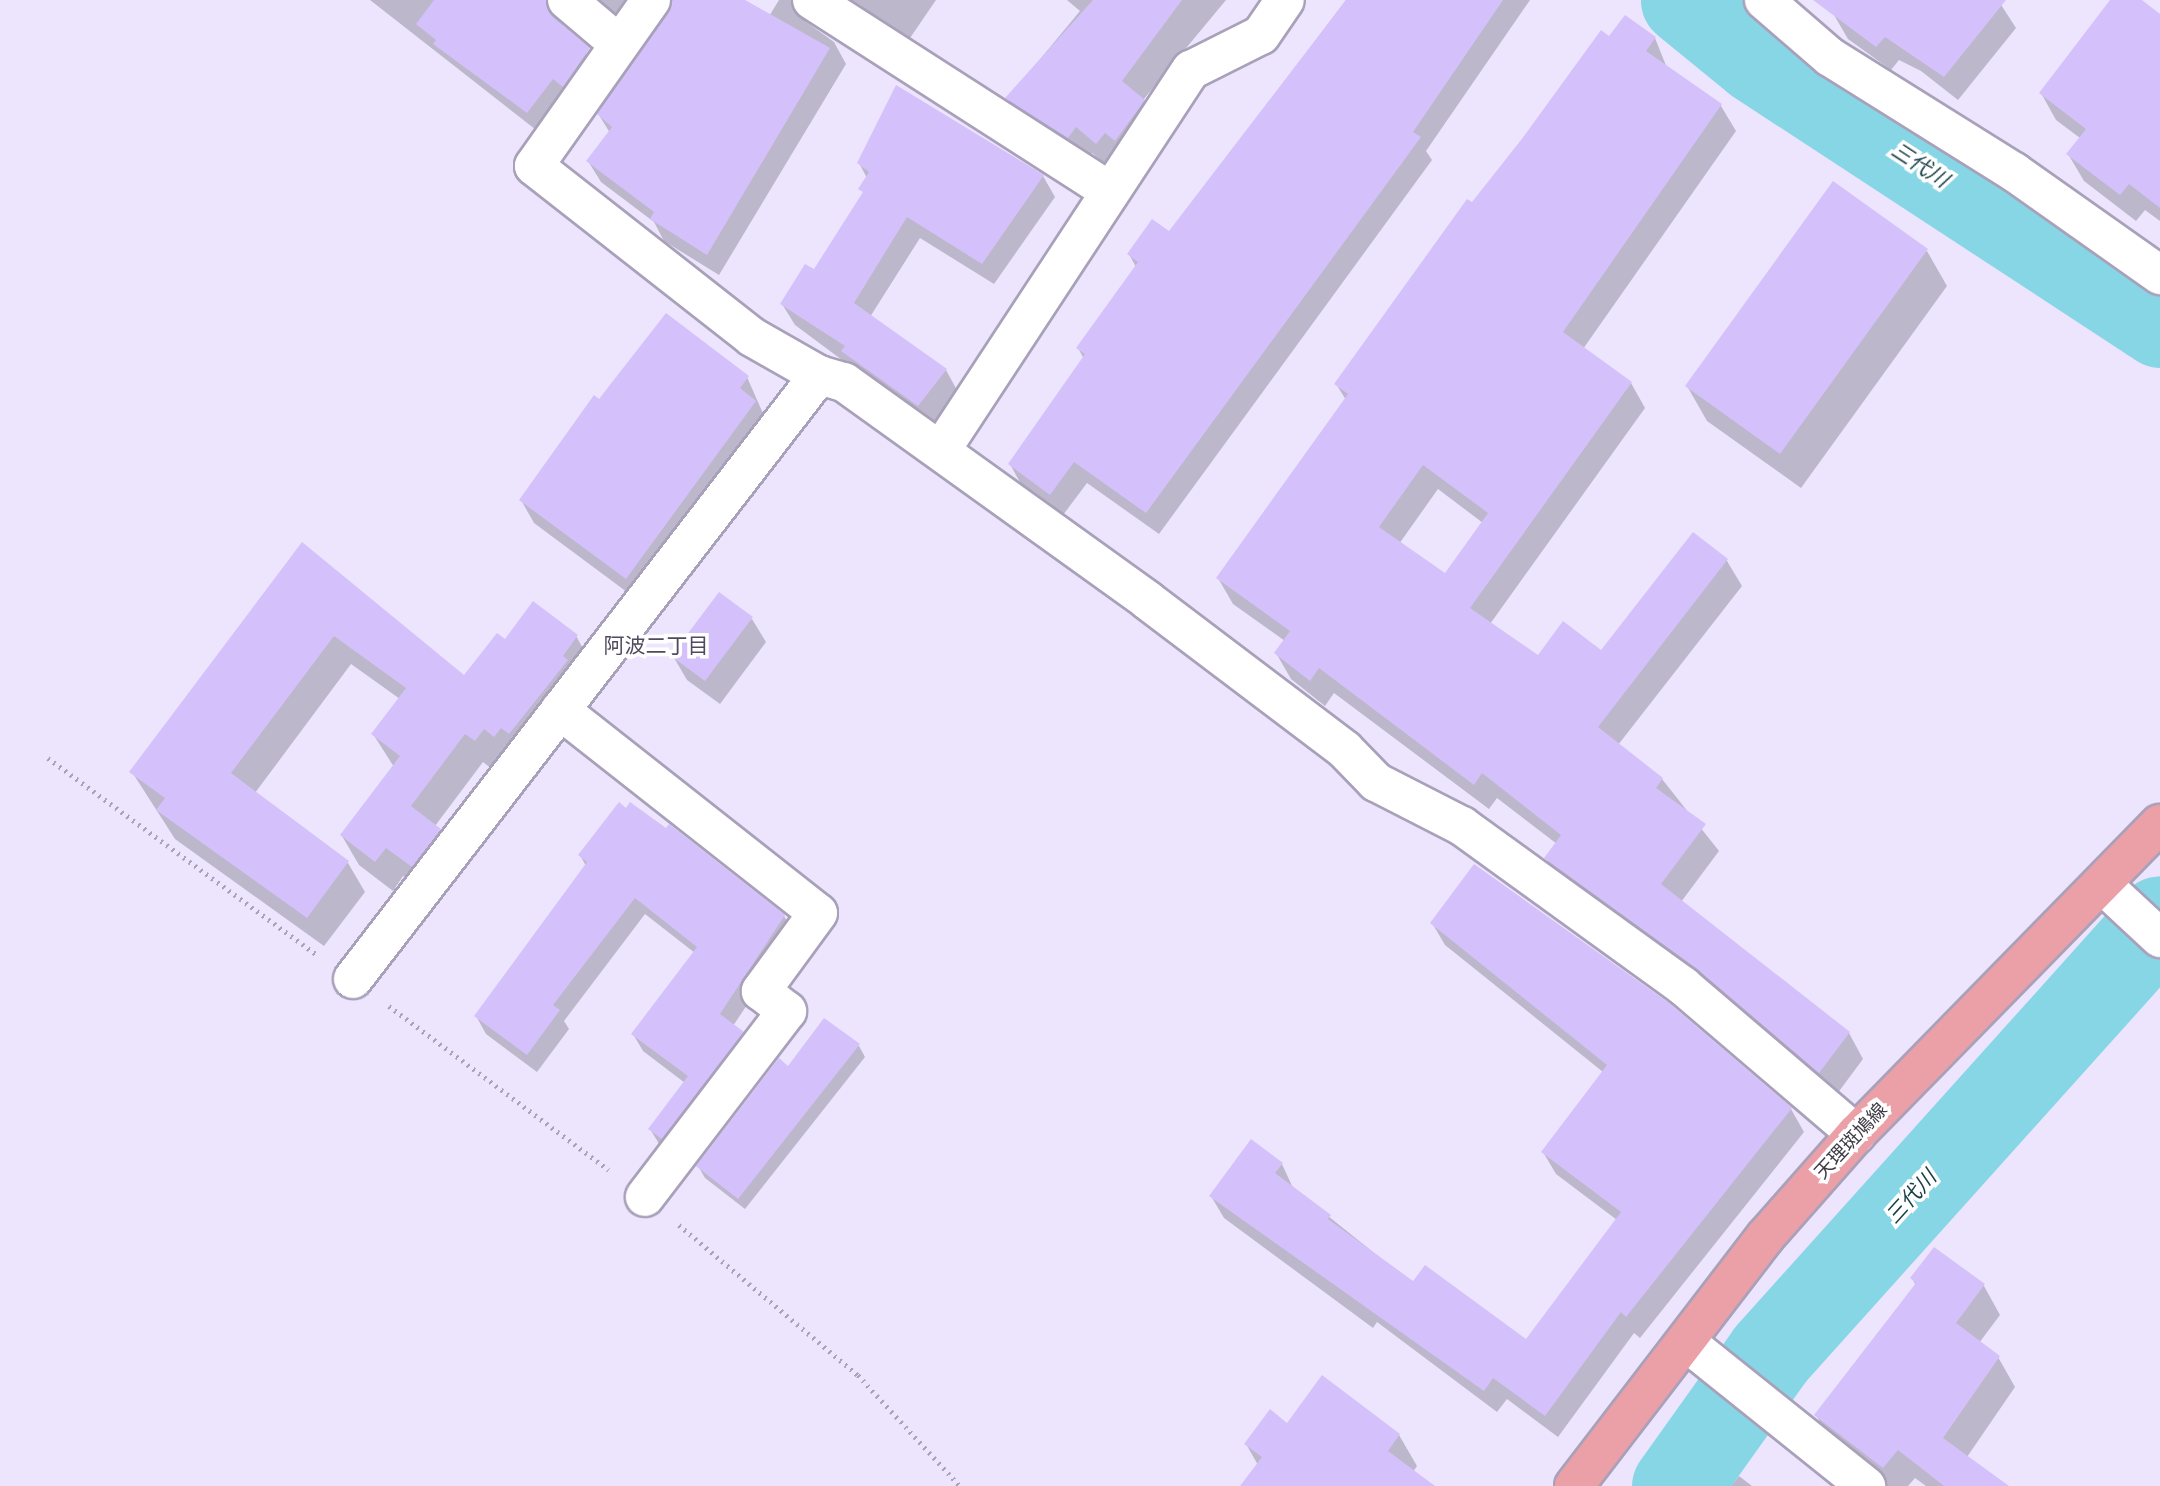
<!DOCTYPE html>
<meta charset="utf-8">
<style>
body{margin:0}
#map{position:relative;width:2160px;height:1486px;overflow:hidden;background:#ede5fe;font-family:Raleway,"Noto Sans JP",sans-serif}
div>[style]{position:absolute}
.shadow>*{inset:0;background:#0003}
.river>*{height:89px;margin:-44.5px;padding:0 44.5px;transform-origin:44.5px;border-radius:44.5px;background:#86d6e6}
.building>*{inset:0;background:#d4c0fa}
.path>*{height:4.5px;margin-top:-2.25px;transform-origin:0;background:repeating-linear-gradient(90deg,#a9a3b6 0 2px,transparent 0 7px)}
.roads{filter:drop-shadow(2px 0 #a9a1b9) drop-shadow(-2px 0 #a9a1b9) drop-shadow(0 2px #a9a1b9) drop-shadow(0 -2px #a9a1b9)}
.minor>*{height:38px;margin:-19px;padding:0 19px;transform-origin:19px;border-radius:19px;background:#fff}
.major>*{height:38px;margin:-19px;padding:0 19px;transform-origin:19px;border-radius:19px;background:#eba0a8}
span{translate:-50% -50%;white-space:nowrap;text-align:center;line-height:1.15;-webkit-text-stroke:7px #fff;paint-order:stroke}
.street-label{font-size:19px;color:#3e3b45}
.water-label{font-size:21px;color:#193f46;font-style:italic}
.neighbourhood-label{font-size:21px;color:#514a5f}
</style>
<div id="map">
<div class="shadow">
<i style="clip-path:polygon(370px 0,584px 0,563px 7px,560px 22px,601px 71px,540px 133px)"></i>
<i style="clip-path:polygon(585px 0,742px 0,768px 18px,779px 0,825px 0,806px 10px,805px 21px,834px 42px,846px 64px,719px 275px,664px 241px,654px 222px,601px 182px,588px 161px,610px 133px,599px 115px,672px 3px,654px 2px,628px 33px)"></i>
<i style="clip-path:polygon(828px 0,936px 0,908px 41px)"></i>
<i style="clip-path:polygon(1067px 0,1226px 0,1143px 100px,1160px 128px,1112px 170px,1092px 153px,1085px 165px,1023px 125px,1008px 98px,1080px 11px)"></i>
<i style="clip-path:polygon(1346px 0,1530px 0,1426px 151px,1432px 160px,1159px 534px,1087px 483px,1063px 515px,1022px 486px,1010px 464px,1084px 359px,1078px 348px,1136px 267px,1129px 254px,1170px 233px)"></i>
<i style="clip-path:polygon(1845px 0,1998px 0,2016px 28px,1958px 100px,1921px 71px,1899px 60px,1891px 70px,1848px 39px,1834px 15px)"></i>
<i style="clip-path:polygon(2112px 0,2139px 0,2160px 23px,2160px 221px,2145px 210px,2136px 221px,2084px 181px,2068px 154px,2080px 138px,2056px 120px,2041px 93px)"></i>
<i style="clip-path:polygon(evenodd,1610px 38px,1655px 38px,1667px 68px,1721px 106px,1736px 131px,1583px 349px,1631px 383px,1645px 408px,1490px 624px,1538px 658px,1602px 652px,1693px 534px,1727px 561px,1742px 586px,1618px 745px,1662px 779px,1719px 851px,1681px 902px,1849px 1033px,1863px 1059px,1834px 1098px,1561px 884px,1546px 858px,1557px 844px,1497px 798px,1489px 809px,1334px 693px,1325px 706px,1291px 679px,1276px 653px,1285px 641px,1233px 604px,1218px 578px,1346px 400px,1336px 384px,1472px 204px,1610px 38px,1438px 489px,1483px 523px,1445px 576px,1399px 544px,1438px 489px)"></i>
<i style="clip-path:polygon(897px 87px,1043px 176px,1055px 197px,994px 284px,920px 238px,870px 317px,946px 370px,958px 392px,931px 426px,795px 325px,782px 304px,814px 272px,863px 194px,867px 178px,859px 163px)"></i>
<i style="clip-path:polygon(1927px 251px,1947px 286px,1801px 488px,1707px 421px,1687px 386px)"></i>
<i style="clip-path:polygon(747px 377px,768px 425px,639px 601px,534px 523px,521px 500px,599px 401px)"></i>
<i style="clip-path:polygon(303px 545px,465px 677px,505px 641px,576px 636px,593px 666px,492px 769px,483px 762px,435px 826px,457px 859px,429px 896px,403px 876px,393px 891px,359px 865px,342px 836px,394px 767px,373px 734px,400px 699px,351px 664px,255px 793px,348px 863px,365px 892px,324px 946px,175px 839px,132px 772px)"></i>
<i style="clip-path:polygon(752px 619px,766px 642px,720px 704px,687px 680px,673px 656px)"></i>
<i style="clip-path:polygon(580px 855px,784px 916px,794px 934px,733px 1026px,752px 1051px,661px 1147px,650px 1129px,685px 1083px,643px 1051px,633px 1034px,695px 953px,645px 914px,564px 1021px,569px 1029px,537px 1072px,486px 1034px,476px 1016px,586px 866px)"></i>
<i style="clip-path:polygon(1432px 923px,1791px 1109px,1804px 1132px,1640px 1338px,1634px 1333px,1558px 1437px,1507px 1399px,1497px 1412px,1377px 1322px,1373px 1328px,1224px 1218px,1211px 1196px,1282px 1164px,1293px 1188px,1413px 1284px,1527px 1342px,1617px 1220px,1556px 1174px,1543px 1152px,1603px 1072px,1445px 945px)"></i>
<i style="clip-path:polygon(859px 1046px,865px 1057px,745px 1209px,705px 1178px,698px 1166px,789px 1068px)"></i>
<i style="clip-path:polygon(1912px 1278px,1984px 1286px,2000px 1315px,1979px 1343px,1998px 1357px,2015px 1387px,1967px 1457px,2006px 1486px,1926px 1486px,1915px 1478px,1908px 1486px,1887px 1486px,1833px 1445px,1816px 1415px,1916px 1286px)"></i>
<i style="clip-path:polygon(1287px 1425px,1399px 1435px,1417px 1466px,1413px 1472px,1432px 1486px,1256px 1486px,1258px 1465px,1246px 1444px)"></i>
<i style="clip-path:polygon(1739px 1476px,1752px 1486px,1731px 1486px)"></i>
</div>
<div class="river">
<i style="left:1685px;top:0;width:93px;rotate:39.3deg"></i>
<i style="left:1757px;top:59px;width:482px;rotate:33.2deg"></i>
<i style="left:1676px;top:1486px;width:162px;rotate:-54.5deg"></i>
<i style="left:1770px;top:1354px;width:583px;rotate:-48.06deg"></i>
</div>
<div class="building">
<i style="clip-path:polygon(434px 0,546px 0,552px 16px,590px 48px,563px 87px,553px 79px,527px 113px,433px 44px,436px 40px,416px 24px)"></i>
<i style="clip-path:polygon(673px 0,745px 0,830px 48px,707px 255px,650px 219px,654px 212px,586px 161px,612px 127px,597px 114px)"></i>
<i style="clip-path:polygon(1093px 0,1182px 0,1122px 81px,1145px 100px,1115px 141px,1105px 133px,1096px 144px,1076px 127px,1068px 138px,1005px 98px)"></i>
<i style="clip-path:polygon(1346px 0,1503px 0,1413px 132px,1421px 137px,1146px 513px,1074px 462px,1050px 495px,1008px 464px,1085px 354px,1076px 348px,1138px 262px,1127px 254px,1152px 219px,1169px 231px)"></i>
<i style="clip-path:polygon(1813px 0,2006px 0,1944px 77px,1885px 37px,1876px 47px)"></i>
<i style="clip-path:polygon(2110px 0,2142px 0,2160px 14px,2160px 208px,2129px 184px,2120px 195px,2066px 154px,2086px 129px,2039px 93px)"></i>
<i style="clip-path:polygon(evenodd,1625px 15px,1656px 37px,1646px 51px,1722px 104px,1563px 332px,1632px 382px,1470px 608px,1538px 655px,1563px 621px,1601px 650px,1693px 532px,1728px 559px,1598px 727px,1663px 778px,1656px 788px,1706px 824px,1661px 884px,1850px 1032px,1819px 1073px,1696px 968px,1544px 858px,1561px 835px,1482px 773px,1474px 785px,1319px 668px,1310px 681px,1274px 653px,1290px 631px,1216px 578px,1348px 394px,1334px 384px,1467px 199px,1472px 202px,1521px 140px,1601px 30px,1609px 36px,1625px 15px,1423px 465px,1488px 513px,1445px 573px,1379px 527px,1423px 465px)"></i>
<i style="clip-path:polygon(896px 85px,1044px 175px,982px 264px,907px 217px,854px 303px,947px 369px,918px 406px,841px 351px,845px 346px,780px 304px,805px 264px,814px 269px,863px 192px,858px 189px,869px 172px,857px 163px)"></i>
<i style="clip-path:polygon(1833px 181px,1928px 249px,1780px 454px,1685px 386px)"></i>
<i style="clip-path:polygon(666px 313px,749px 376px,740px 388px,756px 401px,626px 579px,519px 500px,594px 395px,599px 399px)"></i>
<i style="clip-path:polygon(302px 542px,464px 675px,497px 633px,505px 639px,533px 601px,578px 635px,563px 656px,568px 660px,509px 734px,501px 728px,494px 737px,484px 729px,475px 741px,465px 734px,411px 806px,441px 829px,412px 867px,386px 848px,375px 862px,340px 835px,400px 756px,371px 734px,406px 688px,334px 636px,231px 773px,349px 861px,307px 918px,156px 810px,165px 798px,129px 772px)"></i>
<i style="clip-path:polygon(719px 592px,753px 617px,705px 681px,671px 656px)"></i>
<i style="clip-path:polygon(619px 802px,626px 808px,630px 802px,666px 828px,669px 824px,785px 915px,720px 1014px,744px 1032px,662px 1139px,648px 1129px,688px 1076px,631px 1034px,697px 947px,635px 898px,553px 1005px,560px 1010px,527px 1055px,474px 1016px,587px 862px,578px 855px)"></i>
<i style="clip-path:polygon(1474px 864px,1669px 1003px,1792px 1108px,1626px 1317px,1621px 1312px,1545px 1416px,1493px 1378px,1484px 1391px,1209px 1196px,1251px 1139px,1283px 1163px,1275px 1173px,1331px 1215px,1328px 1219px,1413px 1281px,1425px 1265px,1526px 1339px,1621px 1212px,1541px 1152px,1607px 1065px,1430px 923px)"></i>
<i style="clip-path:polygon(824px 1018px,860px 1044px,738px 1199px,696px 1166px,779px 1058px,788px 1066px)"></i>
<i style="clip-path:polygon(1934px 1247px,1985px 1284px,1956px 1323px,2000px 1356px,1943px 1438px,2009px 1486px,1944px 1486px,1898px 1450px,1883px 1468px,1814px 1415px,1916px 1283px,1910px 1278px)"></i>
<i style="clip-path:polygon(1322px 1375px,1400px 1434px,1388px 1451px,1435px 1486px,1240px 1486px,1262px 1457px,1244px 1444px,1270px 1409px,1287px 1423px)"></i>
</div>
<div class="path">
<i style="left:48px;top:758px;width:332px;rotate:36.2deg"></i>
<i style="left:389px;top:1006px;width:274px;rotate:36.7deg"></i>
<i style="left:679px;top:1225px;width:234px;rotate:40deg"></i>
<i style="left:858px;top:1375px;width:151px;rotate:47.4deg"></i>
</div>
<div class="roads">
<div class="minor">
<i style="left:567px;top:0;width:68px;rotate:40.2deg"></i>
<i style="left:651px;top:0;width:203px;rotate:125.2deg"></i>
<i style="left:534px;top:166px;width:277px;rotate:38.1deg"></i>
<i style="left:752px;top:337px;width:77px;rotate:29.6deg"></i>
<i style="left:812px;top:0;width:354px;rotate:32.7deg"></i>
<i style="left:1764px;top:0;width:87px;rotate:40.8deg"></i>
<i style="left:1830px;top:57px;width:217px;rotate:32deg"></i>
<i style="left:2014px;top:172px;width:179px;rotate:35.2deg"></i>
<i style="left:941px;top:450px;width:455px;rotate:-56.7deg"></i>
<i style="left:1191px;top:70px;width:78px;rotate:-26.6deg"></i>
<i style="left:1261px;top:35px;width:42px;rotate:-55.6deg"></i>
<i style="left:560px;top:710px;width:328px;rotate:38.2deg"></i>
<i style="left:818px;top:913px;width:97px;rotate:126.2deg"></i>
<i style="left:761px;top:991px;width:33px;rotate:38deg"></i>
<i style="left:787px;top:1011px;width:234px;rotate:127.4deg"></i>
<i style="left:2103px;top:885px;width:78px;rotate:42.9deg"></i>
<i style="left:353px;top:979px;width:763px;rotate:-52.35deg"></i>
<i style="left:819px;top:375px;width:26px;rotate:16deg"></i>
<i style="left:844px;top:382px;width:373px;rotate:35.7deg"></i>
<i style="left:1147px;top:600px;width:248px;rotate:37.1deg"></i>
<i style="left:1345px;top:750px;width:45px;rotate:45.9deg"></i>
<i style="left:1376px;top:782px;width:97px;rotate:27.1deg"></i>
<i style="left:1462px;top:826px;width:273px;rotate:35.9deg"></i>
<i style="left:1683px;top:986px;width:228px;rotate:40.5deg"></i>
<i style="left:1686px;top:1342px;width:231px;rotate:38.7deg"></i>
</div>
<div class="major">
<i style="left:1574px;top:1486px;width:315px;rotate:-52.5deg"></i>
<i style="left:1766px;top:1236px;width:136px;rotate:-48.6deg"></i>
<i style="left:1856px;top:1134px;width:434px;rotate:-45.6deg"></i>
</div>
</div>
<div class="street-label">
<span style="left:1851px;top:1141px;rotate:-47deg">天理斑鳩線</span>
</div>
<div class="water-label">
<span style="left:1920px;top:165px;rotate:33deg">三代川</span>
<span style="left:1911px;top:1197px;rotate:-48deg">三代川</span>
</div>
<div class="neighbourhood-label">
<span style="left:656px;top:646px">阿波二丁目</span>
</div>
</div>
